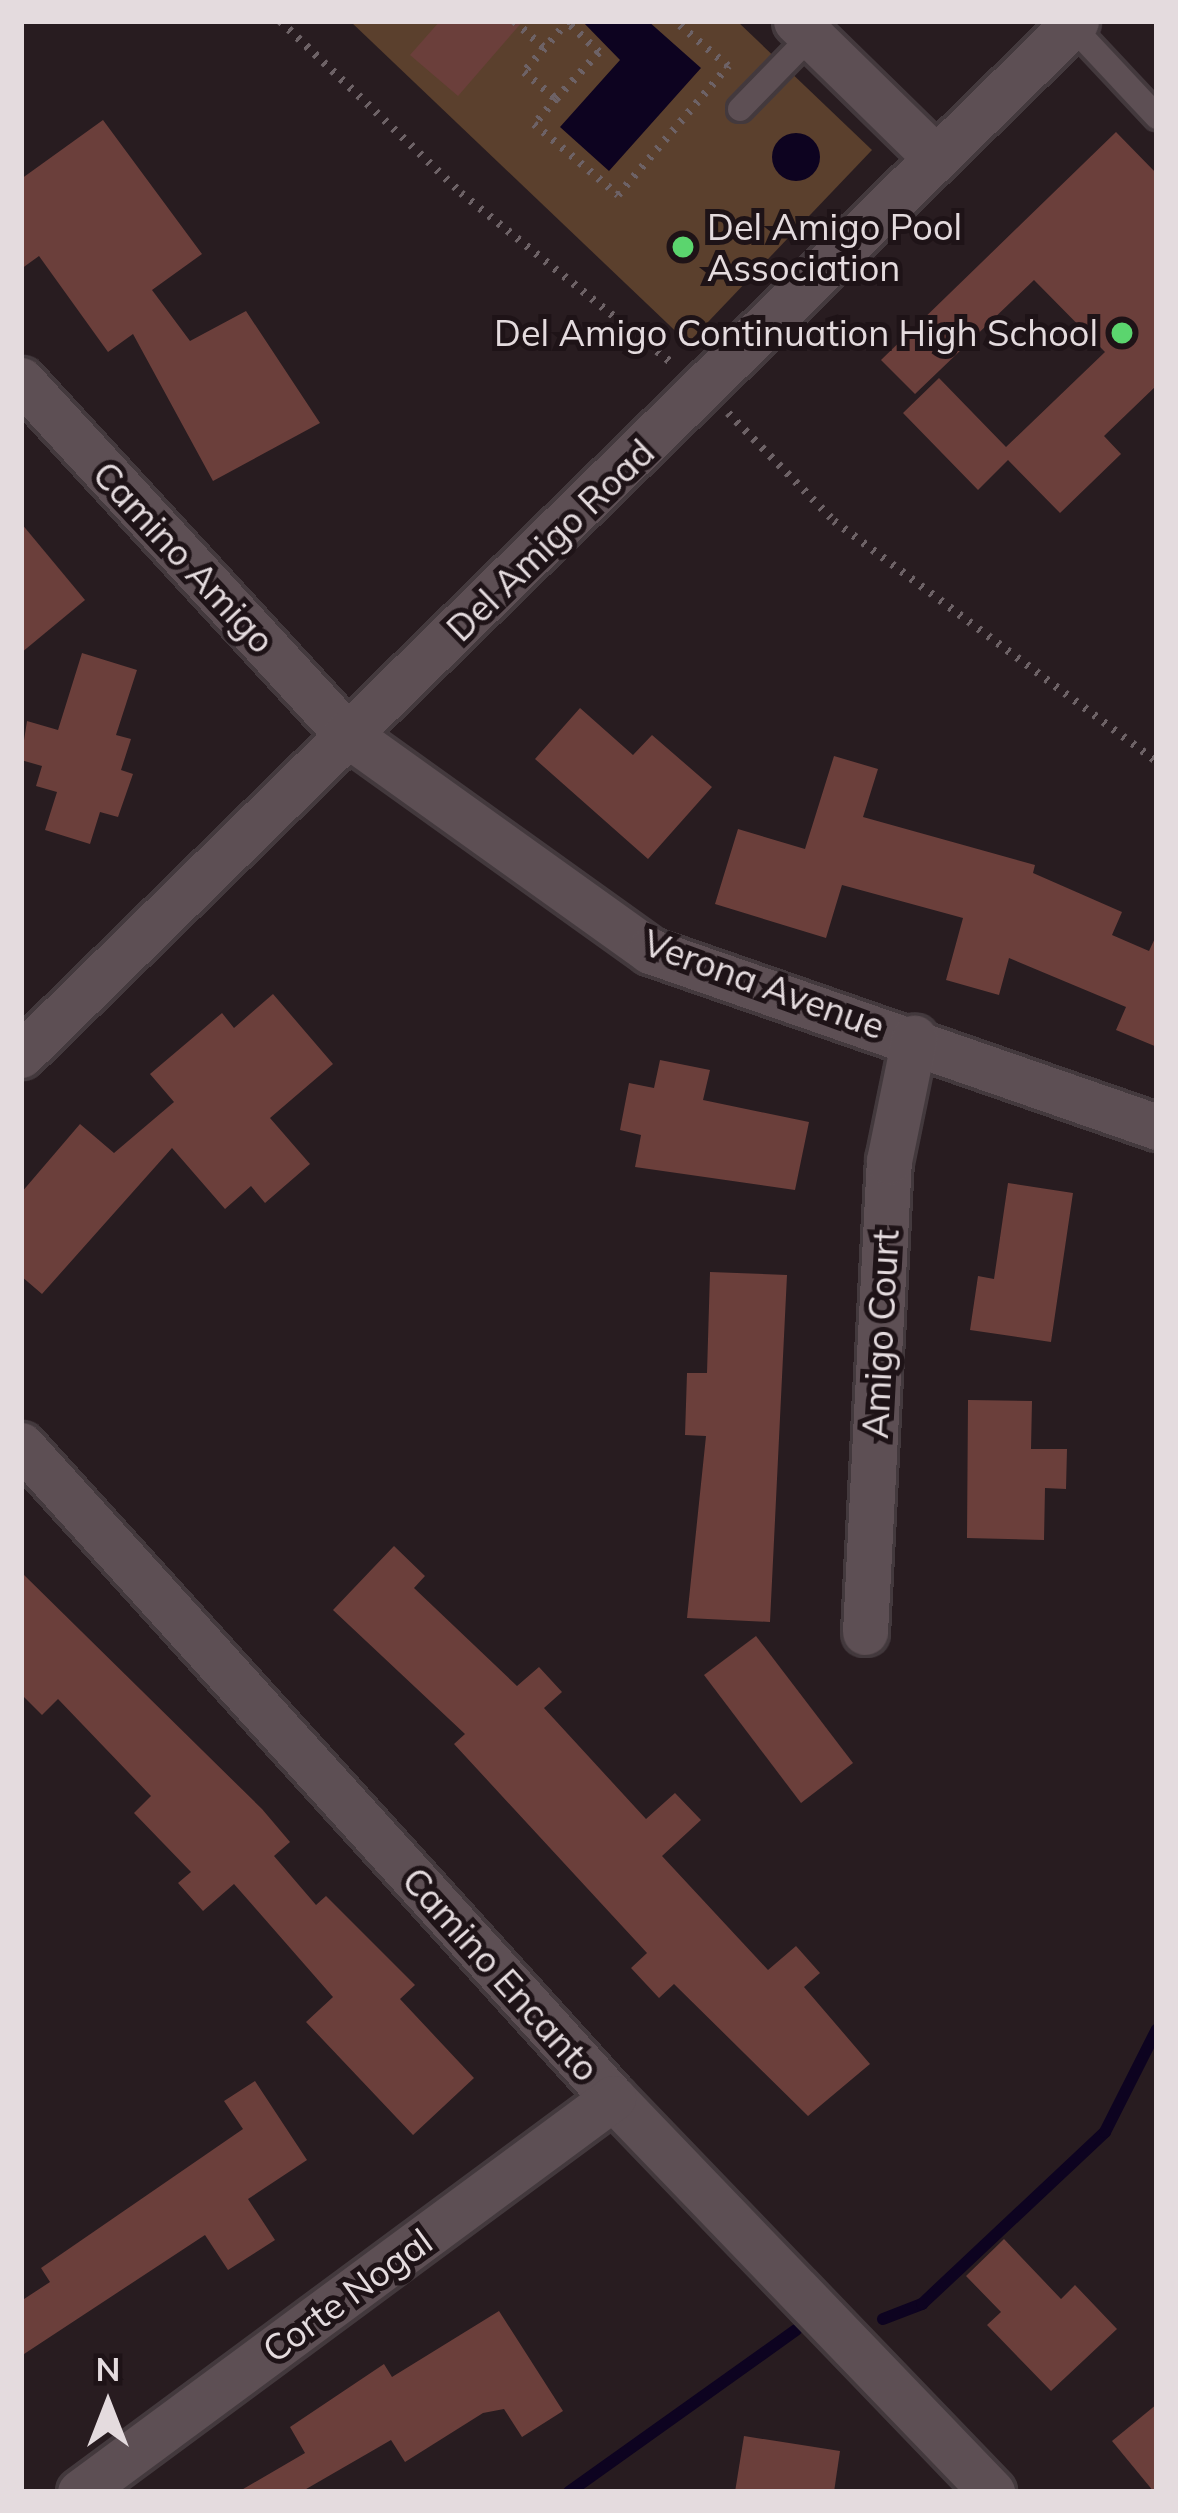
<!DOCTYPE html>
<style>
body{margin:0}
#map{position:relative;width:1178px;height:2513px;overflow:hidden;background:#281c20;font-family:Mulish,sans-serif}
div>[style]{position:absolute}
.green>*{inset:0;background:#5b402d}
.water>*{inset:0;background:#0d0320}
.round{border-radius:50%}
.stream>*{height:12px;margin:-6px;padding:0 6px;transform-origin:6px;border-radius:6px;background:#0d0320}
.building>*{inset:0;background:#6b3f3b}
.path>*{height:8px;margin-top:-4px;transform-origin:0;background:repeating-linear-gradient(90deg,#6d6266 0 3px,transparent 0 12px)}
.roads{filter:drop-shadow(3px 0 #43393d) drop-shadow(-3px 0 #43393d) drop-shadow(0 3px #43393d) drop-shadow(0 -3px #43393d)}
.service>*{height:24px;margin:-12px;padding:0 12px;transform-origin:12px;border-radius:12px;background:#5d4f54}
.minor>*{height:45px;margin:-22.5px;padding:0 22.5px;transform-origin:22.5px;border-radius:22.5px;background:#5d4f54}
.dots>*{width:33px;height:33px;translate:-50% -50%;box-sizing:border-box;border:6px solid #1e1317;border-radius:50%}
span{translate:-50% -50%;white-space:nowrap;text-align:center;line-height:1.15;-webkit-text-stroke:10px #1e1317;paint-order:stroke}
.poi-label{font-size:36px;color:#e4dbde}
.left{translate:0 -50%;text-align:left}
.right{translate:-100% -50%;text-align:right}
.street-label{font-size:36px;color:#e4dbde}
.frame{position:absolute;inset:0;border:24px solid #e4dbde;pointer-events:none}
.north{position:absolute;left:48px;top:2345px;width:120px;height:120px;-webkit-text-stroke:9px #1e1317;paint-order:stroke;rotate:0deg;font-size:33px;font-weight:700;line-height:48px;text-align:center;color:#e4dbde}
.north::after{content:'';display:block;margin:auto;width:42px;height:54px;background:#e4dbde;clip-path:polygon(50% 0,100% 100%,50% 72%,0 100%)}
</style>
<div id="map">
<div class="green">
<i style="clip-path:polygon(350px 21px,737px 21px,872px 150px,688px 343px)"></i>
</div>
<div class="water">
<i style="clip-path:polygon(582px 21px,648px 21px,701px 68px,609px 171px,560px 127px,620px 60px)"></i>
<i class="round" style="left:772px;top:133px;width:48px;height:48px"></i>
</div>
<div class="stream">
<i style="left:883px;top:2319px;width:42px;rotate:-21deg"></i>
<i style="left:922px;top:2304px;width:251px;rotate:-43.2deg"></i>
<i style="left:1105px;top:2132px;width:115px;rotate:-63.2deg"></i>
<i style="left:569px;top:2492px;width:279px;rotate:-35.5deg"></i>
</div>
<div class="building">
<i style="clip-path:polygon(440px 21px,523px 21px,458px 96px,410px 55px)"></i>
<i style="clip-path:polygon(103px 120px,202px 254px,152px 290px,190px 341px,246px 311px,320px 423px,213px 481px,133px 334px,108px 352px,39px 256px,21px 269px,21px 179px)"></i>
<i style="clip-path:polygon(1116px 132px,1157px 174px,1157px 385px,1104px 436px,1121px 454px,1060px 513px,1008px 460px,978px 490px,903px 413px,939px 378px,1006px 447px,1105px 352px,1034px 280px,915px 394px,881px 360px)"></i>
<i style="clip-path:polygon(21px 523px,85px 600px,21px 653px)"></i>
<i style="clip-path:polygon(82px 653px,137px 670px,116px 735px,131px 739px,121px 770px,133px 774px,118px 817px,100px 812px,90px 844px,45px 830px,57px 792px,36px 786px,42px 766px,21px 760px,27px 721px,58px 730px)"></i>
<i style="clip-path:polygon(580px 708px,633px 755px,652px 735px,712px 787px,648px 859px,535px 759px)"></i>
<i style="clip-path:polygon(834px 756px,878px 769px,863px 817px,1035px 865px,1033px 873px,1122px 912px,1112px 935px,1149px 951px,1157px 934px,1157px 1047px,1116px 1030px,1126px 1007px,1009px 958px,999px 995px,946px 980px,963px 918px,842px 885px,826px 938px,715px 904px,738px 829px,805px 849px)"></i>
<i style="clip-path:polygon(273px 994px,333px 1064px,270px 1118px,310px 1164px,265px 1203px,251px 1186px,225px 1209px,172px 1148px,42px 1294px,21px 1276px,21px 1193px,80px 1124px,114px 1153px,174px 1102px,150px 1074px,222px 1013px,234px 1028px)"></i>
<i style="clip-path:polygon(660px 1060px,710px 1070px,703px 1100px,809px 1122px,795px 1190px,635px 1167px,641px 1135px,620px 1130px,629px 1083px,654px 1088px)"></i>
<i style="clip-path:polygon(1008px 1183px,1073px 1193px,1051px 1342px,970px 1330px,978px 1276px,994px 1279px)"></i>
<i style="clip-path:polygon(710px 1272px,787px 1275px,770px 1622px,687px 1618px,706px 1436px,685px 1435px,687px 1373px,707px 1373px)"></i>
<i style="clip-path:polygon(968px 1400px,1032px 1401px,1031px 1449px,1067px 1449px,1066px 1489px,1045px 1488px,1044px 1540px,967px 1538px)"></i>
<i style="clip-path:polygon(394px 1546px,425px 1576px,414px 1588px,517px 1686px,539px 1667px,562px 1692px,544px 1708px,646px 1819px,675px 1793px,701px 1820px,662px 1856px,768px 1970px,796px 1946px,820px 1973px,804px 1987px,870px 2064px,808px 2116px,674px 1984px,659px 1998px,631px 1968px,647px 1953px,454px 1744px,465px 1734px,333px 1610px)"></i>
<i style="clip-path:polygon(21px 1572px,262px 1809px,290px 1842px,274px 1856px,316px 1905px,326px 1896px,415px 1985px,400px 1999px,474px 2078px,413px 2135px,306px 2022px,333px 1997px,234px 1884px,203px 1911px,178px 1883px,191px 1872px,134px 1813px,151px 1796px,58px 1699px,42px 1715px,21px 1694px)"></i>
<i style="clip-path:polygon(756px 1636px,853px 1763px,801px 1803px,704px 1675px)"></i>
<i style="clip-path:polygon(255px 2081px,307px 2160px,248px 2199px,275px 2240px,228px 2270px,205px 2235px,21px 2356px,21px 2301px,50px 2282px,41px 2268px,243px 2129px,224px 2101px)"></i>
<i style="clip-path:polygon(1004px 2239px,1061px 2299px,1075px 2285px,1117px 2329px,1051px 2391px,987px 2325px,1001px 2312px,966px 2276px)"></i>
<i style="clip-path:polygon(499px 2311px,563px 2411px,522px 2437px,504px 2409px,483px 2413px,405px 2462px,391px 2440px,301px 2492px,238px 2492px,305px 2453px,290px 2427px,384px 2364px,392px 2377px)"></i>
<i style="clip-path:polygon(1157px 2404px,1157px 2492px,1154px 2492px,1112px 2441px)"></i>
<i style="clip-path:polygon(744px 2436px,840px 2451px,834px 2492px,735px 2492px)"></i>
</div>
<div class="path">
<i style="left:280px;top:21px;width:250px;rotate:43.5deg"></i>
<i style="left:461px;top:193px;width:271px;rotate:38.9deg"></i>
<i style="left:514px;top:21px;width:40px;rotate:42deg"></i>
<i style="left:568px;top:21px;width:67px;rotate:130.8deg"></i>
<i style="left:524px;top:72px;width:42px;rotate:40.2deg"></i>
<i style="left:556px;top:99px;width:33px;rotate:131deg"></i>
<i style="left:534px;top:124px;width:110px;rotate:40.2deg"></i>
<i style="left:618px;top:195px;width:170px;rotate:-49.5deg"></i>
<i style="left:728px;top:66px;width:70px;rotate:-139.7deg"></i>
<i style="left:556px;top:99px;width:64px;rotate:-47.5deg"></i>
<i style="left:599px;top:52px;width:44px;rotate:-136.8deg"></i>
<i style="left:728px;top:413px;width:151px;rotate:45.5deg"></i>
<i style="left:834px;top:521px;width:403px;rotate:36.7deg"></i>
</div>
<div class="roads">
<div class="service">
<i style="left:1071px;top:25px;width:126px;rotate:46.9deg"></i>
<i style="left:740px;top:109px;width:102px;rotate:-45.8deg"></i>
</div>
<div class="minor">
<i style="left:796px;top:21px;width:196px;rotate:44.4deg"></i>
<i style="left:21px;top:380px;width:481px;rotate:47.4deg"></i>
<i style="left:347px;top:734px;width:373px;rotate:35.6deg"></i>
<i style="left:650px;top:951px;width:537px;rotate:19.14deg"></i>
<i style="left:21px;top:1055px;width:1477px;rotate:-44.42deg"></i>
<i style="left:21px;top:1445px;width:881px;rotate:47.81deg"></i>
<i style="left:613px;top:2098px;width:547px;rotate:46.11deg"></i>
<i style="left:865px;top:1632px;width:472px;rotate:-87.1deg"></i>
<i style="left:889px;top:1161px;width:126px;rotate:-78.5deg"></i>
<i style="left:80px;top:2492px;width:663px;rotate:-36.47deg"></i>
</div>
</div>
<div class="dots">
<i style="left:683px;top:247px;background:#5bd56e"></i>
<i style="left:1122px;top:333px;background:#5bd56e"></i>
</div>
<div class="poi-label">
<span class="left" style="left:707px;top:247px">Del Amigo Pool<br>Association</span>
<span class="right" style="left:1098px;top:333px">Del Amigo Continuation High School</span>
</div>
<div class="street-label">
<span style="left:550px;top:540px;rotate:-44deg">Del Amigo Road</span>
<span style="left:184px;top:557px;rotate:47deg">Camino Amigo</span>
<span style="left:764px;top:984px;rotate:20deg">Verona Avenue</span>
<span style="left:880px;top:1334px;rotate:-87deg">Amigo Court</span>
<span style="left:501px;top:1974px;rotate:48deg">Camino Encanto</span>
<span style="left:347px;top:2295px;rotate:-36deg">Corte Nogal</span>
</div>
<div class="frame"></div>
<div class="north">N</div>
</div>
